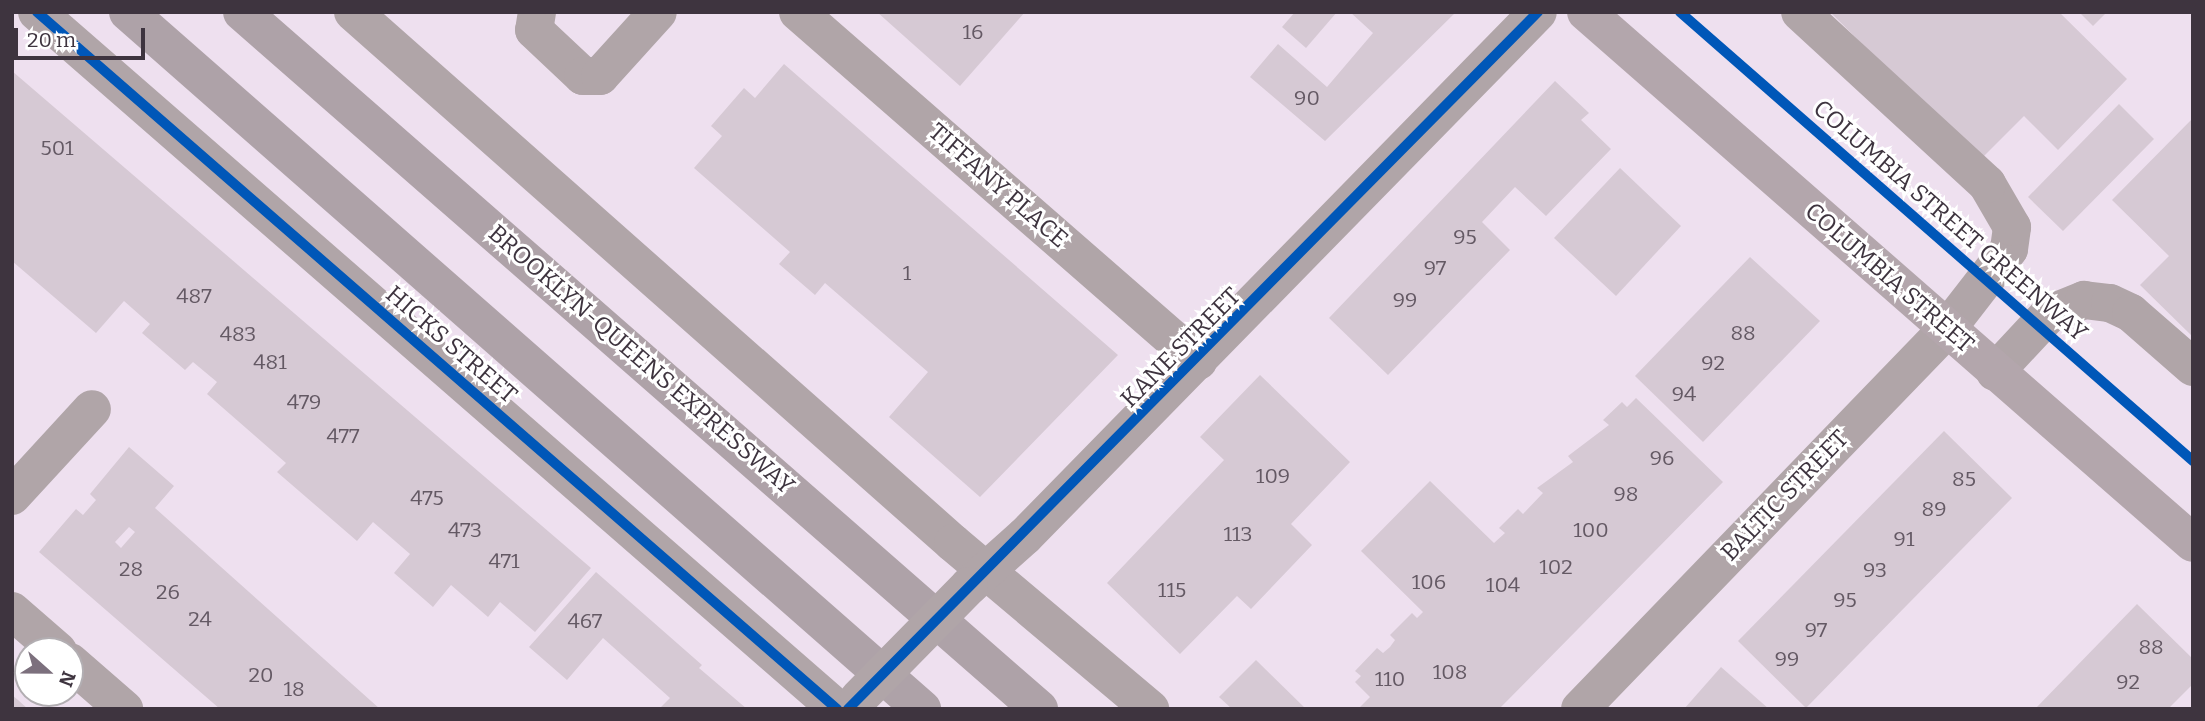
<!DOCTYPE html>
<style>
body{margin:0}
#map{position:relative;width:2205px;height:721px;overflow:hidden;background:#eee0ef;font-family:Bitter,serif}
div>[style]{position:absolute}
.building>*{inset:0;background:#d6c9d4}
.minor>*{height:38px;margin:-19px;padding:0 19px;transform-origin:19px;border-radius:19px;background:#b0a5a8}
.major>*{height:38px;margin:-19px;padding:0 19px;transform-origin:19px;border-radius:19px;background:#b3a6ac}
.highway>*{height:38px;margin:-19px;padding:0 19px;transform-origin:19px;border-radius:19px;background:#aea2a8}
.minor-bridge>*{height:38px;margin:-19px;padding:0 19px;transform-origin:19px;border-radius:19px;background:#b0a5a8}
.cycleway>*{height:10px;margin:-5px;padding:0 5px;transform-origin:5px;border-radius:5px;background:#0057b8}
span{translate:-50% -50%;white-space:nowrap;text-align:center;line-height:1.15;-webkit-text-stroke:6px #fff;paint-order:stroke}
.number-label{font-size:21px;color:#645964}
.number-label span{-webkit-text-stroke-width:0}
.street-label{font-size:24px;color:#3e343f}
.frame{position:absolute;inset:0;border:14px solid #3e343f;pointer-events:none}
.north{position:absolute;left:14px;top:637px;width:70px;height:70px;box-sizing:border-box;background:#fff;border:2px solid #b2aeb2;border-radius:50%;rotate:111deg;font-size:19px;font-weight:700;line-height:28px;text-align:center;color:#3e343f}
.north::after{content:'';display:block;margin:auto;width:24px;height:32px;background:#7c707d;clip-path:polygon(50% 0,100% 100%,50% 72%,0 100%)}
.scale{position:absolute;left:14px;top:28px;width:131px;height:32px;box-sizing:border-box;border:4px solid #3e343f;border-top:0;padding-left:9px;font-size:21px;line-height:24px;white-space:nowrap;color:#3e343f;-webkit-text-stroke:5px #fff;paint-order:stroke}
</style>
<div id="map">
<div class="building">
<i style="clip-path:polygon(877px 12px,1025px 12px,960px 86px)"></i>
<i style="clip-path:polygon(1295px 12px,1337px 12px,1306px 48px,1282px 27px)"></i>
<i style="clip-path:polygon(1350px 12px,1456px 12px,1325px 141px,1250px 77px,1278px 44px,1327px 87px,1373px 33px)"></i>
<i style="clip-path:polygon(1830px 12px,2059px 12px,2127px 79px,2058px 150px,2024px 116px,1980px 160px)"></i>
<i style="clip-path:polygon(2079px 12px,2107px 12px,2093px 26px)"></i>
<i style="clip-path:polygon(784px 64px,1118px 355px,980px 497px,889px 417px,928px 372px,825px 283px,815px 295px,779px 264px,790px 252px,694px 168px,722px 136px,711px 126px,744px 88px,755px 98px)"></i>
<i style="clip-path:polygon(12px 71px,591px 568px,535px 632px,500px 602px,488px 617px,451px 585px,433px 607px,394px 573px,410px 554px,373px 522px,357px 541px,277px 472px,286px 463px,207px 394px,217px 382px,193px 362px,185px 370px,142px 333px,150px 324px,124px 301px,96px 333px,12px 261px)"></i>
<i style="clip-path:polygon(1555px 81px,1589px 113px,1581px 120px,1611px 149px,1546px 216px,1515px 187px,1482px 222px,1510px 250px,1388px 375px,1329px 318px)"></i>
<i style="clip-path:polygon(2119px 104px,2154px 139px,2063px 231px,2028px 197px)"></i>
<i style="clip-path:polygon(2193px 118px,2193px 337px,2140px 285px,2169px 256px,2112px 200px)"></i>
<i style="clip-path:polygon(1620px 168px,1681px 226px,1616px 296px,1554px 238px)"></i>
<i style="clip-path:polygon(1750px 257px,1820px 321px,1703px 442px,1635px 376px)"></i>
<i style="clip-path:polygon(1260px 375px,1350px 462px,1291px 524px,1312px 545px,1251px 609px,1237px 596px,1180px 654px,1107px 583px,1224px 460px,1200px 437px)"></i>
<i style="clip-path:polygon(1636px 398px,1723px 482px,1499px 709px,1358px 709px,1370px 697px,1355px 682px,1361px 676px,1355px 671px,1377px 648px,1383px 653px,1390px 647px,1395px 640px,1390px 635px,1412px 613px,1417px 618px,1423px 612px,1361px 551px,1430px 481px,1494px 543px,1505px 533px,1499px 528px,1518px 509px,1523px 514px,1543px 493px,1537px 488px,1573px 462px,1568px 456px,1609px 425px,1603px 420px,1622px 402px,1627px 407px)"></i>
<i style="clip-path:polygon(1944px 431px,2012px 498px,1806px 708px,1738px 641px)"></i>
<i style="clip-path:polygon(evenodd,129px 447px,174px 486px,155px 508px,380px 709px,220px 709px,39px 552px,76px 509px,83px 515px,96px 500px,90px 494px,129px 447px,129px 527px,135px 532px,121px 548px,115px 542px,129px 527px)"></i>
<i style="clip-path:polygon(596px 572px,702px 665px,699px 668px,747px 709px,659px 709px,670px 698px,603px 638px,567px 680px,529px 647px)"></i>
<i style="clip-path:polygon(2137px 604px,2193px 659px,2193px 684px,2168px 709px,2035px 709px)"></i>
<i style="clip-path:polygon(1256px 660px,1306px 709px,1232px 709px,1219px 697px)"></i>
<i style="clip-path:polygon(1721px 667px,1769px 709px,1684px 709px)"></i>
<i style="clip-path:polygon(12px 695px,18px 700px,28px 709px,12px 709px)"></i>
</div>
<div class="minor">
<i style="left:37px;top:12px;width:1061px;rotate:41.06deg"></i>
<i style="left:353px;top:12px;width:801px;rotate:41.51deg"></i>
<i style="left:953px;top:543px;width:258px;rotate:40.1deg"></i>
<i style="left:537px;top:12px;width:18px;rotate:99deg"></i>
<i style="left:534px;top:30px;width:67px;rotate:43.2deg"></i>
<i style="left:583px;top:76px;width:17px"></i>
<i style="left:600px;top:76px;width:86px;rotate:-47.8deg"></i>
<i style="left:798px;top:12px;width:531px;rotate:41.1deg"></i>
<i style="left:1995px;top:372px;width:79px;rotate:-47deg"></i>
<i style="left:2049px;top:314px;width:38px;rotate:-22deg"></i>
<i style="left:2084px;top:300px;width:26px;rotate:7deg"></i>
<i style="left:2110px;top:303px;width:23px;rotate:25deg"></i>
<i style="left:2131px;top:313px;width:82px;rotate:41.1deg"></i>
<i style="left:12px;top:496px;width:118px;rotate:-47.4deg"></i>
<i style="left:969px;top:586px;width:75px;rotate:-41.8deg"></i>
<i style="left:1025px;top:536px;width:733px;rotate:-45.61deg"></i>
<i style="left:12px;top:611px;width:61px;rotate:41deg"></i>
<i style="left:70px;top:662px;width:72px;rotate:41deg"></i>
<i style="left:1580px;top:709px;width:528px;rotate:-46deg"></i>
<i style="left:1947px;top:329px;width:101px;rotate:-52.2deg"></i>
<i style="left:2009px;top:249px;width:22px;rotate:-82deg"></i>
<i style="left:2012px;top:227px;width:50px;rotate:-120.2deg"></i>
<i style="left:1987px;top:184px;width:254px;rotate:-137.4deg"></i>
</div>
<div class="major">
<i style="left:1586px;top:12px;width:806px;rotate:41.18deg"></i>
</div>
<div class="highway">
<i style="left:128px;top:12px;width:1057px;rotate:41.28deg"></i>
<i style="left:242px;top:12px;width:1059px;rotate:41.17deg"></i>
</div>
<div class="minor-bridge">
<i style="left:859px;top:698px;width:157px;rotate:-45.5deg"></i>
</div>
<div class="cycleway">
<i style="left:37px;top:12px;width:1061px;rotate:41.06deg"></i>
<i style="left:1680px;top:12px;width:682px;rotate:41.19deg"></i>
<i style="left:848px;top:709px;width:981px;rotate:-45.29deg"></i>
</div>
<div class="number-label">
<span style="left:973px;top:32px">16</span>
<span style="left:1307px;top:98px">90</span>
<span style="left:57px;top:148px">501</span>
<span style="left:1465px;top:237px">95</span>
<span style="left:1435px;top:268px">97</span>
<span style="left:907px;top:273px">1</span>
<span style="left:194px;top:296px">487</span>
<span style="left:1405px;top:300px">99</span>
<span style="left:1743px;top:333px">88</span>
<span style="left:238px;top:334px">483</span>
<span style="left:270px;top:362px">481</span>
<span style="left:1713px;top:363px">92</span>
<span style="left:1684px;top:394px">94</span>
<span style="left:304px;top:402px">479</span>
<span style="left:343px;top:436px">477</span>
<span style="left:1662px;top:458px">96</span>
<span style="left:1273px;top:476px">109</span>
<span style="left:1964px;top:479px">85</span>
<span style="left:1626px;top:494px">98</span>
<span style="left:427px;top:498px">475</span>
<span style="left:1934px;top:509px">89</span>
<span style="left:465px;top:530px">473</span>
<span style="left:1591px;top:530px">100</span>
<span style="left:1238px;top:534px">113</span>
<span style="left:1904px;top:539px">91</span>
<span style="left:504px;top:561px">471</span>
<span style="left:1556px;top:567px">102</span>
<span style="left:131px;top:569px">28</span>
<span style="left:1875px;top:570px">93</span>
<span style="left:1429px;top:582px">106</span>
<span style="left:1503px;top:585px">104</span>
<span style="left:1172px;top:590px">115</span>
<span style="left:168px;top:592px">26</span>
<span style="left:1845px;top:600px">95</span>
<span style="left:200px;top:619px">24</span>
<span style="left:585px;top:621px">467</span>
<span style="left:1816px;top:630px">97</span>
<span style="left:2151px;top:647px">88</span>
<span style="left:1787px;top:659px">99</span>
<span style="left:1450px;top:672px">108</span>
<span style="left:261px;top:675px">20</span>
<span style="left:1390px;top:679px">110</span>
<span style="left:2128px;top:682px">92</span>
<span style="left:294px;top:689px">18</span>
</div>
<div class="street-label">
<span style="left:998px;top:186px;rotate:41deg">TIFFANY PLACE</span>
<span style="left:1950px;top:221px;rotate:41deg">COLUMBIA STREET GREENWAY</span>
<span style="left:1889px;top:278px;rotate:41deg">COLUMBIA STREET</span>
<span style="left:451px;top:345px;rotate:41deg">HICKS STREET</span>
<span style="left:1181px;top:348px;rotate:-45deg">KANE STREET</span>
<span style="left:641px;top:360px;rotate:41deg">BROOKLYN-QUEENS EXPRESSWAY</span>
<span style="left:1785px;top:496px;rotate:-46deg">BALTIC STREET</span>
</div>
<div class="frame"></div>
<div class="north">N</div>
<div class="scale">20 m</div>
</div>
